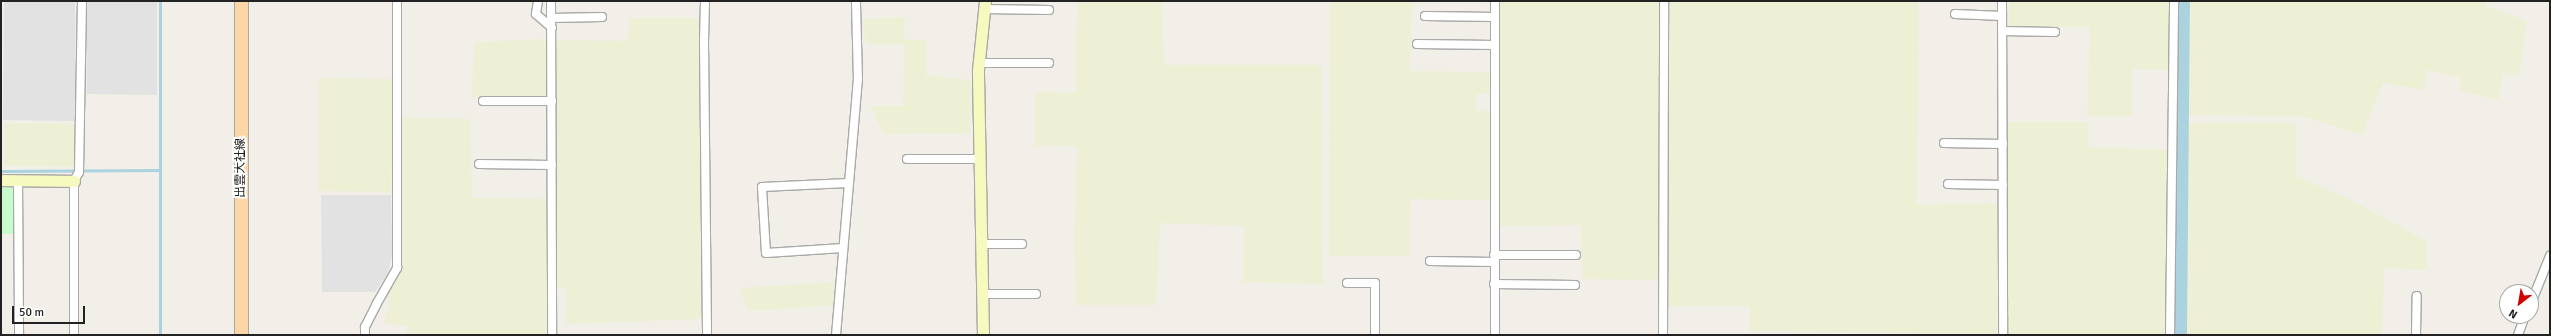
<!DOCTYPE html>
<meta charset="utf-8">
<style>
body{margin:0}
#map{position:relative;width:2551px;height:336px;overflow:hidden;background:#f2efe9;font-family:Signika,"Noto Sans JP",sans-serif}
div>[style]{position:absolute}
.farmland>*{inset:0;background:#eef0d5}
.park>*{inset:0;background:#c8facc}
.parking>*{inset:0;background:#e2e2e2}
.stream>*{height:3px;margin:-1.5px;padding:0 1.5px;transform-origin:1.5px;border-radius:1.5px;background:#aad3df}
.river>*{height:18px;margin:-9px;padding:0 9px;transform-origin:9px;border-radius:9px;background:#aad3df}
.roads{filter:drop-shadow(1px 0 #a9a9a9) drop-shadow(-1px 0 #a9a9a9) drop-shadow(0 1px #a9a9a9) drop-shadow(0 -1px #a9a9a9)}
.street>*{height:8px;margin:-4px;padding:0 4px;transform-origin:4px;border-radius:4px;background:#fff}
.secondary>*{height:11px;margin:-5.5px;padding:0 5.5px;transform-origin:5.5px;border-radius:5.5px;background:#f7fabf}
.primary>*{height:13px;margin:-6.5px;padding:0 6.5px;transform-origin:6.5px;border-radius:6.5px;background:#fcd6a4}
span{translate:-50% -50%;white-space:nowrap;text-align:center;line-height:1.15;-webkit-text-stroke:4px #fff;paint-order:stroke}
.street-label{font-size:12px;color:#222}
.frame{position:absolute;inset:0;border:2px solid #222;pointer-events:none}
.north{position:absolute;left:2499px;top:284px;width:40px;height:40px;box-sizing:border-box;background:#fff;border:1px solid #a7a7a7;border-radius:50%;rotate:211deg;font-size:11px;font-weight:700;line-height:16px;text-align:center;color:#222}
.north::after{content:'';display:block;margin:auto;width:14px;height:18px;background:#d40000;clip-path:polygon(50% 0,100% 100%,50% 72%,0 100%)}
.scale{position:absolute;left:12px;top:306px;width:73px;height:18px;box-sizing:border-box;border:2px solid #222;border-top:0;padding-left:5px;font-size:12px;line-height:14px;white-space:nowrap;color:#222;-webkit-text-stroke:3px #fff;paint-order:stroke}
</style>
<div id="map">
<div class="farmland">
<i style="clip-path:polygon(1077px 1px,1162px 1px,1164px 65px,1321px 65px,1323px 284px,1243px 282px,1244px 226px,1160px 223px,1156px 305px,1076px 305px,1074px 241px,1077px 146px,1035px 146px,1035px 92px,1075px 93px)"></i>
<i style="clip-path:polygon(1330px 1px,1412px 1px,1410px 71px,1489px 72px,1489px 94px,1476px 94px,1476px 111px,1490px 111px,1491px 200px,1411px 199px,1409px 256px,1329px 256px)"></i>
<i style="clip-path:polygon(1500px 1px,1660px 1px,1659px 280px,1582px 279px,1581px 225px,1500px 226px)"></i>
<i style="clip-path:polygon(1670px 1px,1919px 1px,1917px 205px,1998px 203px,1997px 334px,1749px 331px,1749px 306px,1667px 306px)"></i>
<i style="clip-path:polygon(2009px 1px,2169px 1px,2168px 70px,2132px 69px,2132px 116px,2087px 116px,2090px 27px,2009px 26px)"></i>
<i style="clip-path:polygon(2184px 1px,2487px 1px,2485px 6px,2527px 21px,2519px 76px,2503px 72px,2498px 100px,2460px 91px,2461px 78px,2427px 70px,2424px 90px,2383px 83px,2362px 135px,2301px 116px,2182px 115px)"></i>
<i style="clip-path:polygon(905px 17px,904px 39px,926px 40px,926px 75px,971px 80px,970px 133px,885px 134px,879px 125px,871px 106px,903px 106px,904px 44px,866px 44px,862px 19px)"></i>
<i style="clip-path:polygon(629px 18px,700px 18px,701px 319px,566px 324px,567px 289px,556px 288px,555px 40px,628px 41px)"></i>
<i style="clip-path:polygon(546px 39px,546px 97px,472px 97px,474px 42px)"></i>
<i style="clip-path:polygon(319px 78px,392px 79px,391px 192px,318px 191px)"></i>
<i style="clip-path:polygon(399px 117px,470px 119px,472px 198px,547px 199px,548px 335px,407px 335px,407px 326px,383px 323px,390px 304px,386px 297px,402px 267px)"></i>
<i style="clip-path:polygon(2007px 122px,2088px 122px,2088px 147px,2168px 150px,2167px 335px,2006px 335px)"></i>
<i style="clip-path:polygon(4px 123px,75px 124px,74px 167px,4px 166px)"></i>
<i style="clip-path:polygon(2182px 123px,2296px 123px,2296px 176px,2349px 199px,2427px 241px,2427px 270px,2384px 268px,2382px 335px,2181px 335px)"></i>
<i style="clip-path:polygon(837px 282px,835px 305px,748px 311px,739px 288px)"></i>
</div>
<div class="park">
<i style="clip-path:polygon(1px 184px,10px 184px,14px 189px,13px 234px,1px 234px)"></i>
</div>
<div class="parking">
<i style="clip-path:polygon(4px 1px,75px 1px,76px 121px,3px 120px)"></i>
<i style="clip-path:polygon(86px 1px,157px 1px,157px 95px,87px 94px)"></i>
<i style="clip-path:polygon(321px 195px,391px 195px,392px 255px,388px 272px,375px 292px,322px 292px)"></i>
</div>
<div class="stream">
<i style="left:1px;top:171px;width:158px;rotate:-0.4deg"></i>
<i style="left:160px;top:335px;width:334px;rotate:-90deg"></i>
</div>
<div class="river">
<i style="left:2178px;top:335px;width:334px;rotate:-89.5deg"></i>
</div>
<div class="roads">
<div class="street">
<i style="left:538px;top:1px;width:13px;rotate:99deg"></i>
<i style="left:536px;top:14px;width:21px;rotate:41deg"></i>
<i style="left:551px;top:1px;width:334px;rotate:89.8deg"></i>
<i style="left:705px;top:1px;width:42px;rotate:91.4deg"></i>
<i style="left:704px;top:43px;width:292px;rotate:89.4deg"></i>
<i style="left:2002px;top:1px;width:334px;rotate:89.8deg"></i>
<i style="left:984px;top:9px;width:65px;rotate:0.9deg"></i>
<i style="left:1955px;top:14px;width:47px;rotate:2.4deg"></i>
<i style="left:1425px;top:16px;width:70px;rotate:0.8deg"></i>
<i style="left:552px;top:18px;width:50px;rotate:-1.1deg"></i>
<i style="left:2002px;top:31px;width:53px;rotate:1.1deg"></i>
<i style="left:1417px;top:44px;width:78px;rotate:0.7deg"></i>
<i style="left:979px;top:63px;width:70px"></i>
<i style="left:483px;top:101px;width:69px"></i>
<i style="left:1944px;top:143px;width:59px;rotate:1deg"></i>
<i style="left:907px;top:159px;width:73px"></i>
<i style="left:479px;top:164px;width:73px;rotate:0.8deg"></i>
<i style="left:18px;top:180px;width:155px;rotate:89.6deg"></i>
<i style="left:1948px;top:184px;width:55px;rotate:1deg"></i>
<i style="left:981px;top:244px;width:41px"></i>
<i style="left:843px;top:248px;width:77px;rotate:176.3deg"></i>
<i style="left:766px;top:253px;width:66px;rotate:-93.5deg"></i>
<i style="left:762px;top:187px;width:86px;rotate:-2.7deg"></i>
<i style="left:1494px;top:255px;width:82px"></i>
<i style="left:1430px;top:261px;width:64px;rotate:0.9deg"></i>
<i style="left:1347px;top:283px;width:28px"></i>
<i style="left:1375px;top:283px;width:52px;rotate:90deg"></i>
<i style="left:1494px;top:284px;width:81px;rotate:0.7deg"></i>
<i style="left:982px;top:294px;width:54px"></i>
<i style="left:2531px;top:303px;width:51px;rotate:-68deg"></i>
<i style="left:74px;top:335px;width:154px;rotate:-90deg"></i>
<i style="left:74px;top:181px;width:10px;rotate:-61deg"></i>
<i style="left:79px;top:172px;width:171px;rotate:-89deg"></i>
<i style="left:365px;top:335px;width:8px;rotate:-90deg"></i>
<i style="left:365px;top:327px;width:25px;rotate:-63deg"></i>
<i style="left:376px;top:305px;width:43px;rotate:-60.4deg"></i>
<i style="left:397px;top:268px;width:267px;rotate:-90deg"></i>
<i style="left:836px;top:335px;width:256px;rotate:-85.1deg"></i>
<i style="left:858px;top:80px;width:79px;rotate:-91.5deg"></i>
<i style="left:1495px;top:335px;width:334px;rotate:-90deg"></i>
<i style="left:1663px;top:335px;width:334px;rotate:-89.8deg"></i>
<i style="left:2170px;top:335px;width:334px;rotate:-89.3deg"></i>
<i style="left:2416px;top:335px;width:39px;rotate:-89deg"></i>
<i style="left:2518px;top:335px;width:20px;rotate:-70deg"></i>
</div>
<div class="secondary">
<i style="left:1px;top:180px;width:73px;rotate:0.8deg"></i>
<i style="left:983px;top:335px;width:265px;rotate:-91.1deg"></i>
<i style="left:978px;top:70px;width:69px;rotate:-84.2deg"></i>
</div>
<div class="primary">
<i style="left:241px;top:335px;width:334px;rotate:-90deg"></i>
</div>
</div>
<div class="street-label">
<span style="left:241px;top:168px;rotate:-90deg">出雲大社線</span>
</div>
<div class="frame"></div>
<div class="north">N</div>
<div class="scale">50 m</div>
</div>
